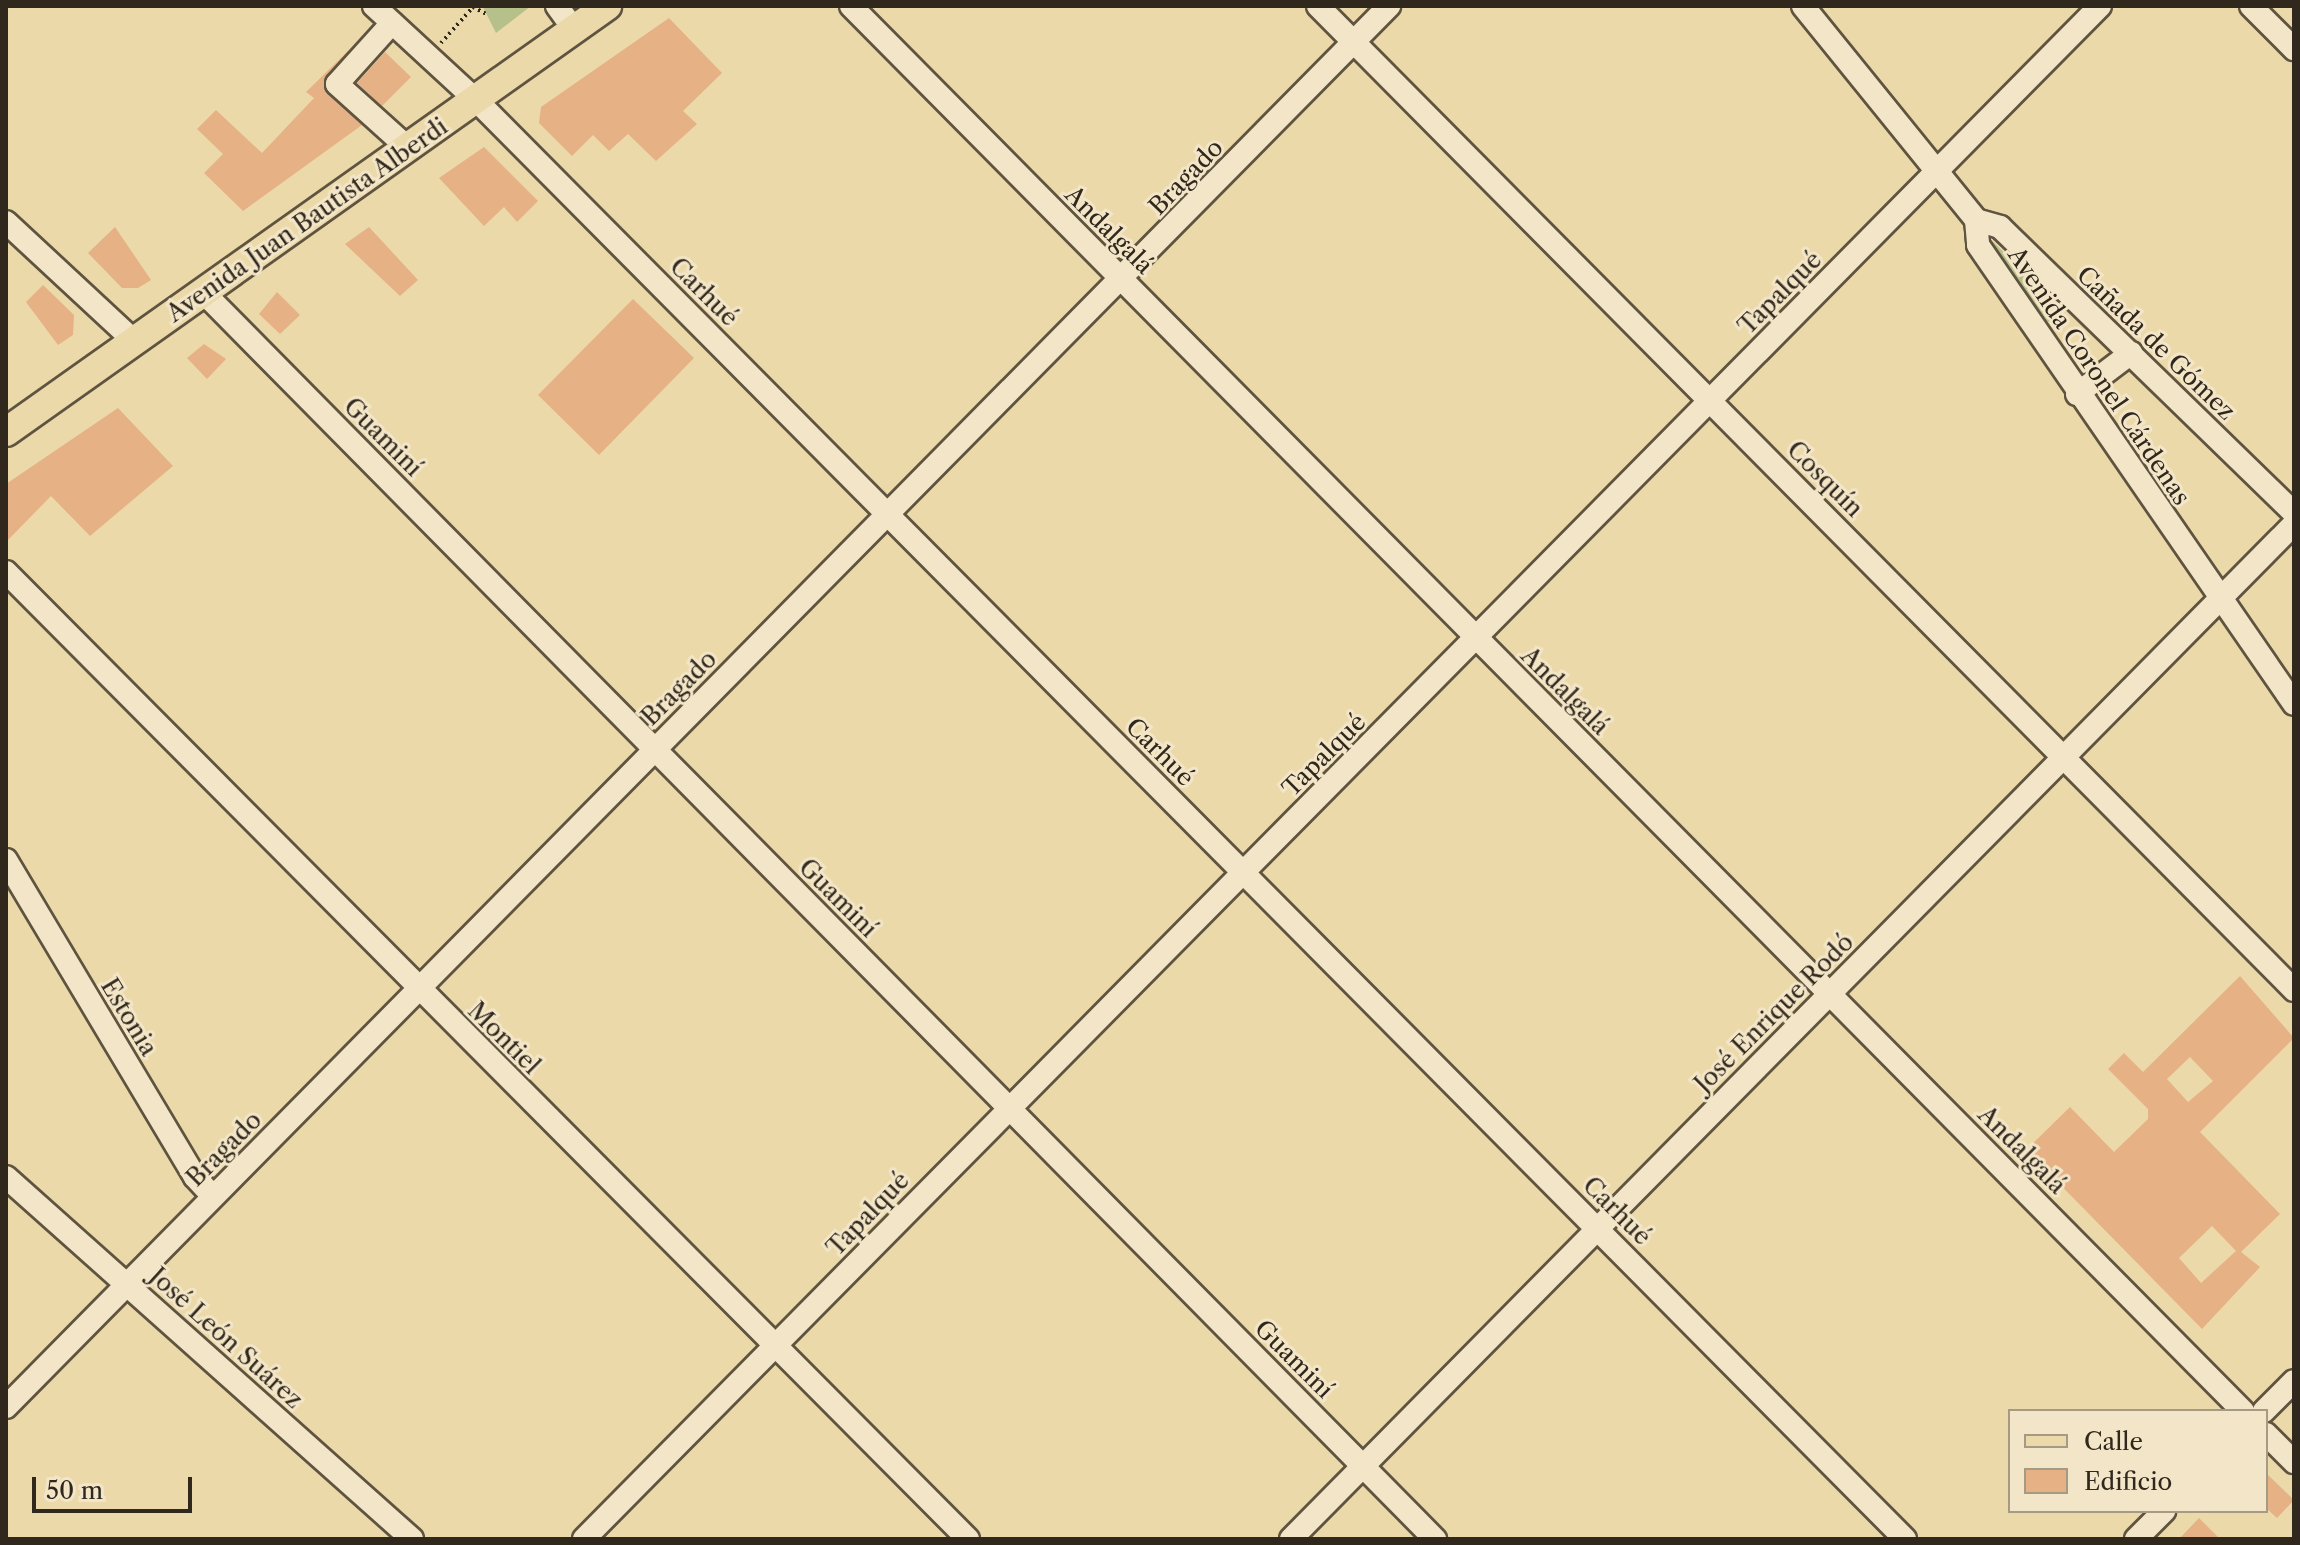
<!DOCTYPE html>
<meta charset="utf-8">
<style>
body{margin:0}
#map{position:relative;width:2300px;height:1545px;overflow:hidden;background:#ecd9aa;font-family:"Libre Caslon Text",serif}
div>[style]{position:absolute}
.green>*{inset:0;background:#b6c08a}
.building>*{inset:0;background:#e5b185}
.path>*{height:4px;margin-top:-2px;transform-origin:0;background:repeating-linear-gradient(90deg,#30281d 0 2px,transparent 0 6px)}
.roads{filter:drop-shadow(2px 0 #5f5440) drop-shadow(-2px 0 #5f5440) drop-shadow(0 2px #5f5440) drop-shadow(0 -2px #5f5440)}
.minor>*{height:22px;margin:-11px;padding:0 11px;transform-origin:11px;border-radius:11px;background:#f3e6c8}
.major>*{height:28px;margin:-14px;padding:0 14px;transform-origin:14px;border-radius:14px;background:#ecd9aa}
span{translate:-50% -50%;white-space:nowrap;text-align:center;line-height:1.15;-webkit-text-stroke:6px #f3e6c8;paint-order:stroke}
.street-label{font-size:24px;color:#30281d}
.frame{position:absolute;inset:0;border:8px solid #30281d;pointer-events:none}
.legend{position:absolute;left:2008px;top:1409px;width:260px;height:104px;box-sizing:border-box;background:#f3e6c8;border:2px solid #a59a84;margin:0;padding:10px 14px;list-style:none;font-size:24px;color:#30281d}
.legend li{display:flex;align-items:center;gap:16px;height:40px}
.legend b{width:40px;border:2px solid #a59a84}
.scale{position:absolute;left:32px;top:1477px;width:160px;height:36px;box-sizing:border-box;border:4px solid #30281d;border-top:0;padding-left:10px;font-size:24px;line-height:28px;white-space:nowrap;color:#30281d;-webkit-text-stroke:6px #f3e6c8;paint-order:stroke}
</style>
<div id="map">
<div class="green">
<i style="clip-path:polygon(531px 6px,496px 33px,483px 7px,484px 6px)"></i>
<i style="clip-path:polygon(1990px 239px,2062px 309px,2048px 322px,1990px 242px)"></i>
</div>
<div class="building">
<i style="clip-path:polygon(669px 18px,722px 73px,683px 111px,697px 124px,656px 161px,628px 134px,609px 151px,593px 135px,572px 156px,539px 123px,541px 107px)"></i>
<i style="clip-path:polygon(349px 50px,324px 88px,362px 125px,243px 211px,204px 173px,223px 154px,197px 129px,216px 110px,262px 153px,314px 98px,306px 92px)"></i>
<i style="clip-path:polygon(385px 52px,411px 77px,382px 106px,357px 83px)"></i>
<i style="clip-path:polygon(484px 147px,538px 201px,517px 222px,504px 207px,484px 226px,439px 178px)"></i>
<i style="clip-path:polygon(115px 227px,151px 280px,138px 288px,122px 288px,88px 253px)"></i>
<i style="clip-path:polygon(369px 227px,418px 280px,400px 296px,345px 244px)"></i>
<i style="clip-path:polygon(43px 285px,74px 315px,73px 335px,58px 345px,26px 302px)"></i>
<i style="clip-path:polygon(277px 292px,300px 315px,280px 334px,259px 314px)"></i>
<i style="clip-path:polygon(633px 299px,694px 358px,599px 455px,538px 395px)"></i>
<i style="clip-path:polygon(204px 344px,226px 359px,207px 379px,187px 358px)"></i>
<i style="clip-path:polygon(118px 408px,173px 466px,90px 536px,51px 496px,6px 542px,6px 484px)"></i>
<i style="clip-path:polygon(evenodd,2240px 976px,2294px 1038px,2200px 1132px,2280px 1214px,2241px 1252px,2260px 1267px,2202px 1329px,2026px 1150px,2070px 1107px,2114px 1152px,2148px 1119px,2148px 1109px,2108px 1069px,2124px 1053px,2143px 1072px,2240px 976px,2190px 1057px,2213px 1081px,2188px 1102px,2167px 1079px,2190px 1057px,2240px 976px,2212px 1226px,2236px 1251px,2201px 1283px,2179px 1258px,2212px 1226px)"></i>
<i style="clip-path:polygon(2266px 1473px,2294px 1500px,2277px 1518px,2266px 1508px)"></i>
<i style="clip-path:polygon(2199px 1518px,2220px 1539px,2179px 1539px)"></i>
</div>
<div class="path">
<i style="left:473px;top:7px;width:15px;rotate:28deg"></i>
<i style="left:441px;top:43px;width:50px;rotate:-48.3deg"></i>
</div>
<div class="roads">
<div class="minor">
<i style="left:374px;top:6px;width:139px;rotate:42.7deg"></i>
<i style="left:476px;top:100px;width:2028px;rotate:45.2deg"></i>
<i style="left:557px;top:6px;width:29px;rotate:54deg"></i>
<i style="left:851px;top:6px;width:1978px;rotate:45.27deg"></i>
<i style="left:1318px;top:6px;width:1386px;rotate:45.23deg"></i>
<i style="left:1803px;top:6px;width:275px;rotate:51deg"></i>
<i style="left:1976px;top:220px;width:25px;rotate:85deg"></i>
<i style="left:1978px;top:245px;width:557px;rotate:55.45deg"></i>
<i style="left:2251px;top:6px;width:61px;rotate:45deg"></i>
<i style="left:392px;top:23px;width:82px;rotate:132deg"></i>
<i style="left:337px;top:84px;width:96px;rotate:42deg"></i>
<i style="left:1976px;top:220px;width:25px;rotate:16deg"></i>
<i style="left:2000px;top:227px;width:410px;rotate:44.2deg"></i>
<i style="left:6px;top:222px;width:176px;rotate:42.9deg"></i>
<i style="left:204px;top:293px;width:1752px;rotate:45.35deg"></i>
<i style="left:2077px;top:394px;width:68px;rotate:-37.2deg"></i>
<i style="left:6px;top:572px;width:1364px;rotate:45.15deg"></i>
<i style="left:6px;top:860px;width:369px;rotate:59.2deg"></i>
<i style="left:195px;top:1177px;width:26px;rotate:47deg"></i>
<i style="left:6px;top:1177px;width:544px;rotate:41.72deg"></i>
<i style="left:6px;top:1407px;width:1969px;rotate:-45.37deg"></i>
<i style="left:2264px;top:1411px;width:42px;rotate:-45deg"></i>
<i style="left:2266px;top:1434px;width:40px;rotate:45deg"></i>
<i style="left:584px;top:1539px;width:2156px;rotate:-45.32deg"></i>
<i style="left:1291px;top:1539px;width:1427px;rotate:-45.34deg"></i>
<i style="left:2136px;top:1539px;width:40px;rotate:-45deg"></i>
</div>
<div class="major">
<i style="left:6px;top:432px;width:737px;rotate:-35.33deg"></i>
</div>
</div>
<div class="street-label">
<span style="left:1186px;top:177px;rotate:-46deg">Bragado</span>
<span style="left:307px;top:220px;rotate:-35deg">Avenida Juan Bautista Alberdi</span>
<span style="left:1109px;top:230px;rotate:45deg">Andalgalá</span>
<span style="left:704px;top:292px;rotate:45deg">Carhué</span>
<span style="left:1780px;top:293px;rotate:-45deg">Tapalqué</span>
<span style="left:2156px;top:343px;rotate:44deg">Cañada de Gómez</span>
<span style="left:2099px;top:376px;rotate:56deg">Avenida Coronel Cárdenas</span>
<span style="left:383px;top:437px;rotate:45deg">Guaminí</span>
<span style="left:1825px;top:479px;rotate:45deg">Cosquín</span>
<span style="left:679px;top:688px;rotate:-45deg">Bragado</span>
<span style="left:1565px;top:691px;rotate:45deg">Andalgalá</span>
<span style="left:1160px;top:752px;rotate:45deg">Carhué</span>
<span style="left:1324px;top:755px;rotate:-45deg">Tapalqué</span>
<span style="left:838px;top:898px;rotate:45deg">Guaminí</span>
<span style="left:1774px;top:1013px;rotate:-45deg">José Enrique Rodó</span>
<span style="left:129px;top:1017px;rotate:59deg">Estonia</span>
<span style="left:504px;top:1038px;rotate:45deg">Montiel</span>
<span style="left:224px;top:1149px;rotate:-45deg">Bragado</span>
<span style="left:2022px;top:1150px;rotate:45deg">Andalgalá</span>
<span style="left:1617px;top:1211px;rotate:45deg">Carhué</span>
<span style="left:868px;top:1214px;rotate:-46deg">Tapalqué</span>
<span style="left:226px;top:1338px;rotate:42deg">José León Suárez</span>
<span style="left:1294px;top:1359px;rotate:45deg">Guaminí</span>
</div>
<div class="frame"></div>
<ul class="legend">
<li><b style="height:10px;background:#ecd9aa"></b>Calle</li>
<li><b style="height:22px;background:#e5b185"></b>Edificio</li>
</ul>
<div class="scale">50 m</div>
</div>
